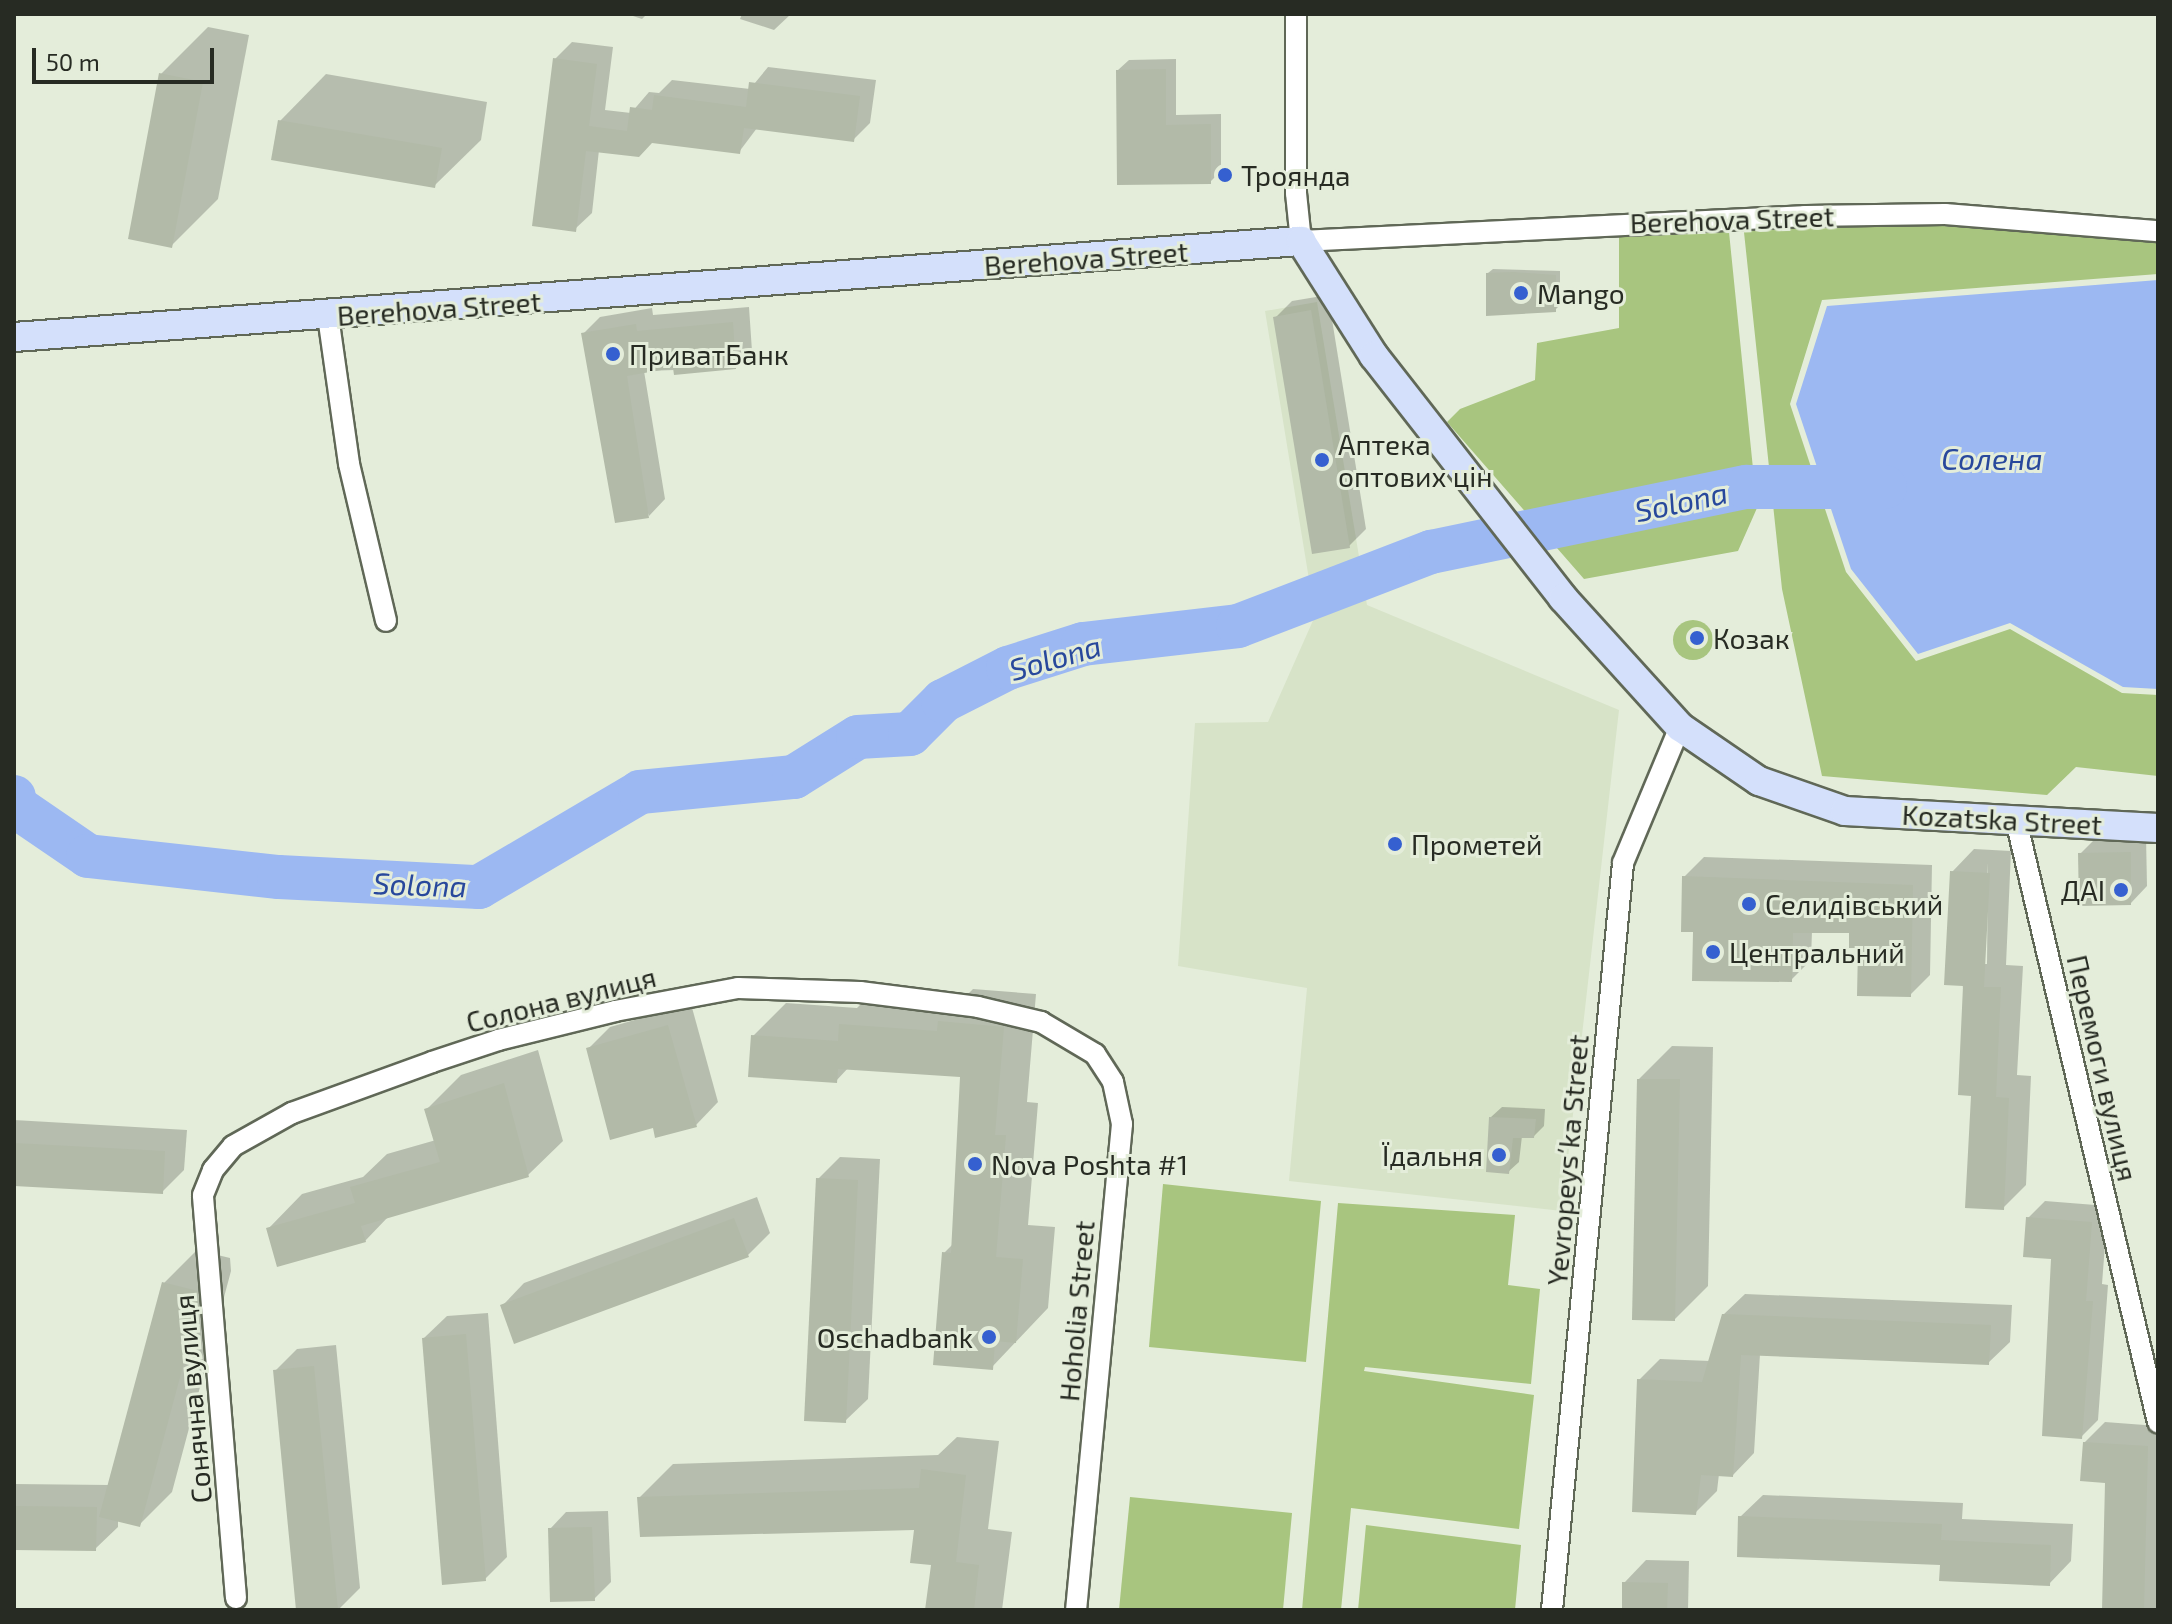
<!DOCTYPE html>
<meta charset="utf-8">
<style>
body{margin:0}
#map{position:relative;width:2172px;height:1624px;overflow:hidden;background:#e4edda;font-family:"Exo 2",sans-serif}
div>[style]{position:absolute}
.built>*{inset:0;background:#d7e3c8}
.green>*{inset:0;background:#a8c57f}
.round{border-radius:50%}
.water>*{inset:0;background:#9cb8f2}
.shadow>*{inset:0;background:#0003}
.river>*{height:44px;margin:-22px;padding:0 22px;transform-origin:22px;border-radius:22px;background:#9cb8f2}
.building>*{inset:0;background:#b2baa8}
.roads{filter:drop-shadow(2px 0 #606857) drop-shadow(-2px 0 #606857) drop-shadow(0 2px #606857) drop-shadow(0 -2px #606857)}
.street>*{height:20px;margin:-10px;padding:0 10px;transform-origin:10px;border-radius:10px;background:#fff}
.secondary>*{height:28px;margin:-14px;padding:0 14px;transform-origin:14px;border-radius:14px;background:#d4e0fb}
.dots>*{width:22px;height:22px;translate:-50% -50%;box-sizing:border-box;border:4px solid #e4edda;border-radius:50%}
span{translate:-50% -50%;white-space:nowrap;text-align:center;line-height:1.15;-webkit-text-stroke:6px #e4edda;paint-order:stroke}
.poi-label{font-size:28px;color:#272b23}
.left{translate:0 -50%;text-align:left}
.right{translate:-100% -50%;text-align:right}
.street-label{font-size:28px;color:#272b23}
.water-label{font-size:30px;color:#28489c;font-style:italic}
.frame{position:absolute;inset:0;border:16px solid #272b23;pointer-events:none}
.scale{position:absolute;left:32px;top:48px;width:182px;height:36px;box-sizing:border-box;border:4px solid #272b23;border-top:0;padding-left:10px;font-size:24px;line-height:28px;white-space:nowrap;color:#272b23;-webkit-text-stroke:6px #e4edda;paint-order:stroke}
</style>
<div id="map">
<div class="built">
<i style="clip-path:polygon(1317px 302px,1367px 605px,1619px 710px,1562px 1211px,1289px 1181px,1307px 988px,1178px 966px,1195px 723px,1268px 722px,1315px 616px,1265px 311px)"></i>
</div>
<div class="green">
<i style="clip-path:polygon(1859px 221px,2158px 239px,2158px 274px,1822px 300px,1790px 404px,1846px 572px,1916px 661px,2010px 629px,2122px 693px,2158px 695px,2158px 776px,2076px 767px,2047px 795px,1822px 776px,1782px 589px,1743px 223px)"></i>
<i style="clip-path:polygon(1619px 232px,1729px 232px,1757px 508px,1738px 551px,1584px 579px,1447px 422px,1460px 409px,1535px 380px,1537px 343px,1619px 328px)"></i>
<i class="round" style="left:1673px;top:620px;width:40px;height:40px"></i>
<i style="clip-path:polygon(1163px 1184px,1321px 1201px,1306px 1362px,1149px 1347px)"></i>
<i style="clip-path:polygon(1338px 1203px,1515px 1215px,1508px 1285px,1540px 1289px,1531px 1384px,1365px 1367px,1364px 1371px,1534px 1395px,1519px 1529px,1351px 1508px,1341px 1610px,1302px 1610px)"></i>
<i style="clip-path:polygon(1130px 1497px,1292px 1513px,1283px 1610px,1119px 1610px)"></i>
<i style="clip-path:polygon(1366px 1525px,1521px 1545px,1515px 1610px,1358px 1610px)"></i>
</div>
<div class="water">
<i style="clip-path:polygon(2158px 280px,2158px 689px,2123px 687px,2010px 623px,1918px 654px,1851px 569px,1796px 404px,1827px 306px)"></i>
</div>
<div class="shadow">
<i style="clip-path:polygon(49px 14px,124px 14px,121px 16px)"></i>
<i style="clip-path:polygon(627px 14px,647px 14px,642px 19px)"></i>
<i style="clip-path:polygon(742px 14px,791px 14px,774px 30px,740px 19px)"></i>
<i style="clip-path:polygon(208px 27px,249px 35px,218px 199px,172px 245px,161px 74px)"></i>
<i style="clip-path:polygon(572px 42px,613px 47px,605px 110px,631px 113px,649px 92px,659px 93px,672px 80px,750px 89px,768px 67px,876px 80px,870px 123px,853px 140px,757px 128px,739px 152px,652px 141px,599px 150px,592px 213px,575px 229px,555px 59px)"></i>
<i style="clip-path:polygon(1176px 59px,1176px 115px,1221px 114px,1221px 171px,1210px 182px,1118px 70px,1129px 60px)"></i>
<i style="clip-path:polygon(326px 74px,487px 102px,481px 140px,434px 186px,280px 121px)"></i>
<i style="clip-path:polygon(1493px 269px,1560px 271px,1560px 305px,1555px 310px,1488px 273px)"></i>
<i style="clip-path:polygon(1328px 295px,1366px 529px,1349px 546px,1275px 318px,1292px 301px)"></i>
<i style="clip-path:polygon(749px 307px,752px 351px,736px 368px,644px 371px,665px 499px,649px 516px,584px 333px,600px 317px,652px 308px,653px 315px)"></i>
<i style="clip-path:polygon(2146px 836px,2147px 886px,2131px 903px,2080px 854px,2097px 837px)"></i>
<i style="clip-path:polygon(evenodd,1974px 849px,2011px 851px,2006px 965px,2023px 966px,2017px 1075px,2031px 1076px,2026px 1185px,2003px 1208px,1973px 1094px,1952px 872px,1974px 849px,1988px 863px,1987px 964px,1983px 964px,1988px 863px)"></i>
<i style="clip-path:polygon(1704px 857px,1932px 865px,1930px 975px,1910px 995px,1851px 931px,1812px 931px,1811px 960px,1791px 980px,1695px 930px,1684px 877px)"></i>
<i style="clip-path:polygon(973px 989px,1036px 994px,1027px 1102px,1038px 1103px,1028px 1225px,1055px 1227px,1048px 1308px,992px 1367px,944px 1253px,953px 1244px,962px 1075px,849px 1067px,836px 1081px,753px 1036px,786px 1003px,857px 1008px,873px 992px,964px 998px)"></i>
<i style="clip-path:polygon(691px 1004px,718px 1102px,696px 1125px,654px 1125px,588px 1049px,610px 1027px)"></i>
<i style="clip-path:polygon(1672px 1046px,1713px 1047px,1708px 1286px,1675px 1319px,1639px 1079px)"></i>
<i style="clip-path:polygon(538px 1050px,563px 1141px,528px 1175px,389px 1216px,365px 1241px,268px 1229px,302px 1194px,363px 1177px,387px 1154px,436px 1140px,427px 1109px,461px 1075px)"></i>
<i style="clip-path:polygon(1502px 1107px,1545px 1109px,1544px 1126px,1534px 1136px,1522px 1136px,1519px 1162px,1508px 1172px,1491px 1117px)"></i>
<i style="clip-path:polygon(14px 1120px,187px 1130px,184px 1170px,162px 1192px,14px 1185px)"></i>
<i style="clip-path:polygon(840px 1157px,880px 1159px,868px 1399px,845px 1421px,818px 1179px)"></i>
<i style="clip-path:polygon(757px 1197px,770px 1233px,748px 1255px,502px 1306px,524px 1283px)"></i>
<i style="clip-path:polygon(2045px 1201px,2108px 1206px,2102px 1284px,2108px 1285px,2098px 1420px,2081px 1437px,2053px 1257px,2028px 1218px)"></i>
<i style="clip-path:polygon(197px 1250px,230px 1258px,231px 1271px,172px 1492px,139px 1525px,118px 1519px,118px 1527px,95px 1549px,14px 1548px,14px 1484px,110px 1485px,164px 1283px)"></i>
<i style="clip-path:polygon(1745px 1294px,2012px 1305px,2010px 1342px,1988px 1363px,1760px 1354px,1754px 1453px,1733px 1475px,1719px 1474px,1717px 1491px,1695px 1513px,1639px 1380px,1660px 1359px,1710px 1361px,1723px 1315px)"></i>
<i style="clip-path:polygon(488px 1313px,507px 1557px,485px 1579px,424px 1338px,447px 1316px)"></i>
<i style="clip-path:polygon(336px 1345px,360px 1588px,338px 1610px,298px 1610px,275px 1371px,297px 1349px)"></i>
<i style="clip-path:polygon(2105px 1422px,2158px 1426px,2158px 1610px,2104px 1610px,2107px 1481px,2084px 1443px)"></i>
<i style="clip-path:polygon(957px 1437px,999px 1441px,988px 1529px,1012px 1532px,1002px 1610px,927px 1610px,933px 1563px,916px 1528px,639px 1498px,673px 1464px,938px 1455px)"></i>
<i style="clip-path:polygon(1763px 1495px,1963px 1503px,1962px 1519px,2073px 1524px,2071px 1561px,2049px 1584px,1740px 1517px)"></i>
<i style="clip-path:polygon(608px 1511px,611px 1582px,594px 1599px,550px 1529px,566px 1512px)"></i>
<i style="clip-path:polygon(1646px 1560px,1689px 1561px,1688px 1610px,1624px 1610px,1624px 1583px)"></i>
</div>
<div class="river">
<i style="left:14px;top:797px;width:9px;rotate:84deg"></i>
<i style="left:15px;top:806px;width:88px;rotate:34.4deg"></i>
<i style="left:88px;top:856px;width:192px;rotate:6.3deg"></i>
<i style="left:279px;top:877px;width:200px;rotate:2.9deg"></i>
<i style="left:479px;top:887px;width:187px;rotate:-30.5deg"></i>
<i style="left:640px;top:792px;width:155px;rotate:-5.6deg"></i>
<i style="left:794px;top:777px;width:75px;rotate:-32deg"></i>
<i style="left:858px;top:737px;width:52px;rotate:-3.3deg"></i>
<i style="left:910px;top:734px;width:47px;rotate:-45deg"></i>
<i style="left:943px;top:701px;width:73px;rotate:-26.9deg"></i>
<i style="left:1008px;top:668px;width:79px;rotate:-17.7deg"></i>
<i style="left:1083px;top:644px;width:156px;rotate:-6.6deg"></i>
<i style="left:1238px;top:626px;width:207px;rotate:-21deg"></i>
<i style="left:1431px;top:552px;width:322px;rotate:-11.7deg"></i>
<i style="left:1746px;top:487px;width:139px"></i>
</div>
<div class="building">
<i style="clip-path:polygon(553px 58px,597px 64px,589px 126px,627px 131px,630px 107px,652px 110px,654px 95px,746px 107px,749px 82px,860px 96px,854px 142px,744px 128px,740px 154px,652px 143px,639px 157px,586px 151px,576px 232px,532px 226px)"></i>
<i style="clip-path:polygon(1166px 69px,1166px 125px,1211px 124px,1211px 184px,1117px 185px,1116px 70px)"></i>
<i style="clip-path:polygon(159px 73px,203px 82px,172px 248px,128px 239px)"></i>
<i style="clip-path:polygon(278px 120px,442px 148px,435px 188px,271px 160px)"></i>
<i style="clip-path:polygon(1513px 272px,1556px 275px,1556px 312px,1486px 316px,1486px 273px)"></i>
<i style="clip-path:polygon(1311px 310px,1350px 548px,1312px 554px,1273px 317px)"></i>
<i style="clip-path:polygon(733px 322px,736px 369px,674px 375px,673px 368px,627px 376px,649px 518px,615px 523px,581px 333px,636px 324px,637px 331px)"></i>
<i style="clip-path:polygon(2131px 852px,2131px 905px,2079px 906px,2078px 853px)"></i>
<i style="clip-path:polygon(1950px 871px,1990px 873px,1984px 987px,2001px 987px,1996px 1097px,2009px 1098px,2004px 1210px,1965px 1208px,1971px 1096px,1958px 1095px,1963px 986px,1944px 985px)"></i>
<i style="clip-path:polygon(1682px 876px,1913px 885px,1911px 997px,1857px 996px,1858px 948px,1849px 948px,1849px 933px,1793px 933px,1792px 982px,1692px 981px,1693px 932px,1681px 932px)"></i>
<i style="clip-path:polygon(938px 1021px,1004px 1027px,995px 1135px,1006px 1135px,996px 1257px,1023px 1259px,1016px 1343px,995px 1341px,993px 1370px,933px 1365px,942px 1252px,951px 1253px,960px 1077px,838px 1069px,837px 1083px,748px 1077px,751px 1035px,838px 1041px,839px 1024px,937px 1031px)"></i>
<i style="clip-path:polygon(668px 1025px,697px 1127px,655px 1138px,653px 1128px,610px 1140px,586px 1048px)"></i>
<i style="clip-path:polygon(1637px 1079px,1680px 1079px,1675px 1321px,1632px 1320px)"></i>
<i style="clip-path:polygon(504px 1083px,529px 1177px,361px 1226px,366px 1242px,277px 1267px,266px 1228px,355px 1203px,350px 1187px,440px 1162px,424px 1109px)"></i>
<i style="clip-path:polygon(1489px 1117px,1536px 1119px,1534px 1138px,1513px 1138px,1509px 1174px,1486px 1172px)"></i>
<i style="clip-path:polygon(14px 1143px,165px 1151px,163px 1194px,14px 1186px)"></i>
<i style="clip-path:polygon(816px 1178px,858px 1180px,846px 1423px,804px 1421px)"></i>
<i style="clip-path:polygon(2026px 1217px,2092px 1222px,2086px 1301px,2093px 1301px,2082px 1439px,2042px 1436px,2051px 1259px,2023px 1257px)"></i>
<i style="clip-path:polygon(734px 1218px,749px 1257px,514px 1344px,500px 1305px)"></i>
<i style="clip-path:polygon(162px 1282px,198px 1291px,199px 1306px,140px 1527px,99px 1517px)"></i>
<i style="clip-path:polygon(1722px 1314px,1991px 1325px,1989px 1365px,1741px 1355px,1733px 1477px,1701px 1475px,1696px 1515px,1632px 1512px,1637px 1379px,1702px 1382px)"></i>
<i style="clip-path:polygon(466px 1334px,486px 1581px,442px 1585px,422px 1338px)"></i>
<i style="clip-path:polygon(314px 1366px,338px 1610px,296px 1610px,273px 1370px)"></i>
<i style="clip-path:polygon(2083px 1442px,2148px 1446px,2144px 1610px,2102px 1610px,2105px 1483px,2080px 1481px)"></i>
<i style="clip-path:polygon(921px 1469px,966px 1475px,956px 1562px,979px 1565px,974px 1610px,925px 1610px,931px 1565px,910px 1563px,914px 1530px,640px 1537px,637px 1497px,919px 1488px)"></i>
<i style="clip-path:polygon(14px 1506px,97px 1507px,96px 1551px,14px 1550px)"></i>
<i style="clip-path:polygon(1738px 1516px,1942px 1524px,1941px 1540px,2051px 1545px,2050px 1586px,1939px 1581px,1940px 1565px,1737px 1557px)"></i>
<i style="clip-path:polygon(592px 1527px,595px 1601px,550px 1602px,548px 1528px)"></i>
<i style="clip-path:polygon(1622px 1582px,1668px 1583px,1667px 1610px,1622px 1610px)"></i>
</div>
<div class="roads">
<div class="street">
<i style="left:1296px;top:14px;width:179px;rotate:90deg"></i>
<i style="left:1296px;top:193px;width:48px;rotate:84.1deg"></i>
<i style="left:1301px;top:241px;width:506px;rotate:-2.83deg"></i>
<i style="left:1806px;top:216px;width:139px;rotate:-0.8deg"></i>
<i style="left:1945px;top:214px;width:214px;rotate:4.6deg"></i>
<i style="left:328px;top:316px;width:149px;rotate:81.9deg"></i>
<i style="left:349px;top:464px;width:161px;rotate:76.7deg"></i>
<i style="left:2016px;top:820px;width:619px;rotate:76.73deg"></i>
<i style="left:236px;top:1598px;width:404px;rotate:-94.7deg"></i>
<i style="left:203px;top:1195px;width:27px;rotate:-68deg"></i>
<i style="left:213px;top:1170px;width:31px;rotate:-50deg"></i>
<i style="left:233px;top:1146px;width:68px;rotate:-29.2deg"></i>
<i style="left:292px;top:1113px;width:149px;rotate:-20deg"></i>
<i style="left:432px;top:1062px;width:70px;rotate:-18.4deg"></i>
<i style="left:498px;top:1040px;width:121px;rotate:-13.9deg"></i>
<i style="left:615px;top:1011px;width:125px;rotate:-10.6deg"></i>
<i style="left:738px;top:988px;width:122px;rotate:1.9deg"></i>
<i style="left:860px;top:992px;width:119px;rotate:7.2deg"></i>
<i style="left:978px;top:1007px;width:65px;rotate:13.4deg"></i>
<i style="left:1041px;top:1022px;width:63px;rotate:30.7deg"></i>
<i style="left:1095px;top:1054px;width:33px;rotate:57deg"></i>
<i style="left:1113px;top:1082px;width:43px;rotate:77.9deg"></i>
<i style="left:1122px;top:1124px;width:488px;rotate:95.4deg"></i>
<i style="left:1552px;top:1610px;width:750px;rotate:-84.57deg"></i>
<i style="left:1623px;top:863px;width:147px;rotate:-67.3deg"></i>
</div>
<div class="secondary">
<i style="left:14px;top:337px;width:1291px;rotate:-4.27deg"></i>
<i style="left:1301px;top:241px;width:136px;rotate:57.6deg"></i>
<i style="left:1374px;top:356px;width:307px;rotate:52deg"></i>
<i style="left:1563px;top:598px;width:174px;rotate:47.8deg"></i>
<i style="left:1680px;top:727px;width:96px;rotate:34.4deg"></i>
<i style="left:1759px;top:781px;width:91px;rotate:19.2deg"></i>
<i style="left:1845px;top:811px;width:313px;rotate:3.1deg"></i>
</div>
</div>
<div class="dots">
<i style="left:1225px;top:175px;background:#3560d0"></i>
<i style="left:1521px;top:293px;background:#3560d0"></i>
<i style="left:613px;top:354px;background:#3560d0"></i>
<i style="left:1322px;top:460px;background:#3560d0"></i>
<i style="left:1697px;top:638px;background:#3560d0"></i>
<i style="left:1395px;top:844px;background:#3560d0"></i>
<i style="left:2121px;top:890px;background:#3560d0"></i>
<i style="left:1749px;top:904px;background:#3560d0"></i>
<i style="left:1713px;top:952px;background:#3560d0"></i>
<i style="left:1499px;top:1155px;background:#3560d0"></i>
<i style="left:975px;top:1164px;background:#3560d0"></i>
<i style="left:989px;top:1337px;background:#3560d0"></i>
</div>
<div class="poi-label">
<span class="left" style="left:1241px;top:175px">Троянда</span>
<span class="left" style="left:1537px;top:293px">Mango</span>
<span class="left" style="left:629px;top:354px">ПриватБанк</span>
<span class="left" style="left:1338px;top:460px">Аптека<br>оптових цін</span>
<span class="left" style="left:1713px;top:638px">Козак</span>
<span class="left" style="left:1411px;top:844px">Прометей</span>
<span class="right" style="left:2105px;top:890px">ДАІ</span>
<span class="left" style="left:1765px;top:904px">Селидівський</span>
<span class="left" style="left:1729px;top:952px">Центральний</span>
<span class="right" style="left:1483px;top:1155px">Їдальня</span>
<span class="left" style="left:991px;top:1164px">Nova Poshta #1</span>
<span class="right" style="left:973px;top:1337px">Oschadbank</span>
</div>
<div class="street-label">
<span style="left:1732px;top:219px;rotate:-2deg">Berehova Street</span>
<span style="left:1086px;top:258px;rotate:-4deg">Berehova Street</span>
<span style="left:439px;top:308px;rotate:-4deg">Berehova Street</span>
<span style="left:2002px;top:819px;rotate:3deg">Kozatska Street</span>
<span style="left:561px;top:999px;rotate:-14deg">Солона вулиця</span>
<span style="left:2103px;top:1068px;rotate:77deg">Перемоги вулиця</span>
<span style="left:1567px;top:1160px;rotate:-85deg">Yevropeysʹka Street</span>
<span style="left:1076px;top:1311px;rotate:-85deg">Hoholia Street</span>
<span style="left:192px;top:1399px;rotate:-95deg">Сонячна вулиця</span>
</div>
<div class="water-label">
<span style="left:1992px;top:458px">Солена</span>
<span style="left:1681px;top:501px;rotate:-12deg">Solona</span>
<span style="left:1055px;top:657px;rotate:-16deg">Solona</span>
<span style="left:420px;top:884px;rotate:2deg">Solona</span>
</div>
<div class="frame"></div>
<div class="scale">50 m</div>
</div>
